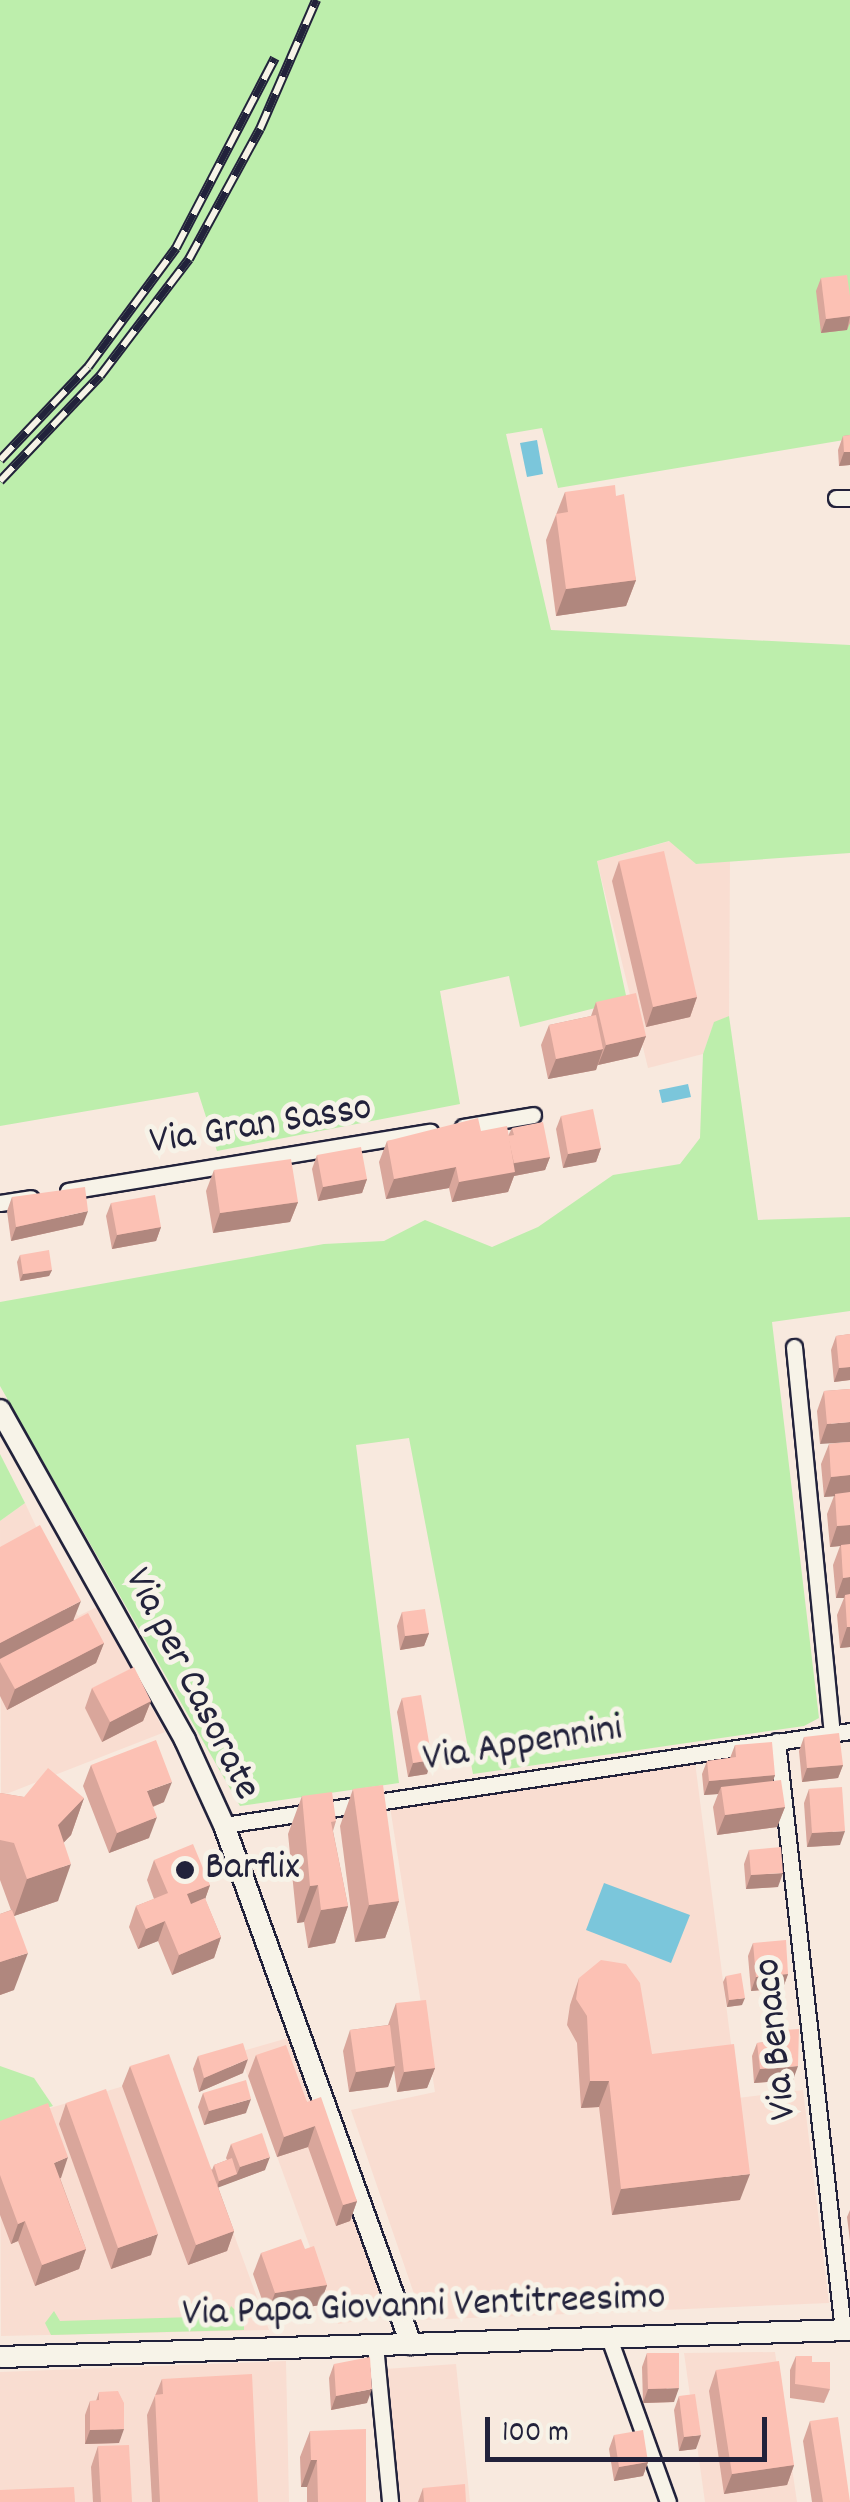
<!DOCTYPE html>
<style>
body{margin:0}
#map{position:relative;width:850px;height:2502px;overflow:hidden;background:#f8e9de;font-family:Dekko,sans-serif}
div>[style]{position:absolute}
.built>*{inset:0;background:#f9ddd1}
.green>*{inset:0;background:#bdeeac}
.water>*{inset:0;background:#7bc6db}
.roads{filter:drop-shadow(2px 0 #22223b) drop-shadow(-2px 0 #22223b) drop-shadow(0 2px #22223b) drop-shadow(0 -2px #22223b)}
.minor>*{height:15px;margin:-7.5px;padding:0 7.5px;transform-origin:7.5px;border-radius:7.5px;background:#f7f3e8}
.tertiary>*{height:20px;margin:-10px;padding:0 10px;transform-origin:10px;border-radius:10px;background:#f7f3e8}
.rail>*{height:10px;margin-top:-5px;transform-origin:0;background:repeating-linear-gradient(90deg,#f7f3e8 0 19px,#22223b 0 38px);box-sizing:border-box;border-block:2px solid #22223b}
.wall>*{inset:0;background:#d9a69b}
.shaded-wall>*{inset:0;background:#b0877e}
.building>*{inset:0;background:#fcc1b4}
.dots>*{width:28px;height:28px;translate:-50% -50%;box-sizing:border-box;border:5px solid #f7f3e8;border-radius:50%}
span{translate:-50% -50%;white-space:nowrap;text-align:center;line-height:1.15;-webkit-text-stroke:10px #f7f3e8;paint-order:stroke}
.street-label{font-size:40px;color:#22223b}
.poi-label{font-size:40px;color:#22223b}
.left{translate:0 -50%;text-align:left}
.scale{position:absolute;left:485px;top:2417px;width:282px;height:45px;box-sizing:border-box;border:5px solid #22223b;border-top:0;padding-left:12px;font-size:30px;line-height:35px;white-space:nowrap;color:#22223b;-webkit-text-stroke:8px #f7f3e8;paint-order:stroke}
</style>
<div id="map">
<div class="built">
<i style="clip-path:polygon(670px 841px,696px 864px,730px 861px,729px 1016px,714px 1023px,703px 1054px,648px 1068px,597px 861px)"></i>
<i style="clip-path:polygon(25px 1503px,78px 1616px,97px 1607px,165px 1732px,1px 1796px,0 1521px)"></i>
<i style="clip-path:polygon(695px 1762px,738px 2098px,803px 2090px,829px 2303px,423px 2320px,351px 2110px,435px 2092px,390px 1807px)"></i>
<i style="clip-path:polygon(288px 2038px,390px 2310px,385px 2317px,338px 2324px,239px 2052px)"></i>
<i style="clip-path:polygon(174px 2071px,269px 2330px,1px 2336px,0 2123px)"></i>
<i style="clip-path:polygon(775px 2352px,797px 2502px,705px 2502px,684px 2353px)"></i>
<i style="clip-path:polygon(286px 2361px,289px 2502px,0 2502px,0 2372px)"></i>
<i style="clip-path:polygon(456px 2364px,470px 2502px,398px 2502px,385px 2369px)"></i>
</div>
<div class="green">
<i style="clip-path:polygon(0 0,850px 0,850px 439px,558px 488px,542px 428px,506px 434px,551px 630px,850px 645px,850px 853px,696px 864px,669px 841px,597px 861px,627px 1000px,520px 1027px,509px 976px,440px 991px,460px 1104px,217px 1151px,198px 1092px,0 1126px)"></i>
<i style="clip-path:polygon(729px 1016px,758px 1220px,850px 1217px,850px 1311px,772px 1322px,819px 1718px,804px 1726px,473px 1774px,409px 1438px,356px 1445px,399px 1783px,240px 1806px,0 1386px,0 1302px,324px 1244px,384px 1241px,425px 1220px,492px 1247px,538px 1227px,613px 1175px,680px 1164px,700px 1138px,703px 1054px,714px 1022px)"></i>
<i style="clip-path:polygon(0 1454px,25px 1503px,0 1521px)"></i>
<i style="clip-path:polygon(0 2066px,34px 2078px,53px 2106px,0 2123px)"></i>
<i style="clip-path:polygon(231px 2306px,244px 2319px,244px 2330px,51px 2335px,45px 2323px,54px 2311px,60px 2321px,227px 2316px)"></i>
</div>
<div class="water">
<i style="clip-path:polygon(537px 440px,543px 474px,527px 477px,520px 443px)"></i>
<i style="clip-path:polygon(688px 1084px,691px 1097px,662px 1103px,659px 1090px)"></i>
<i style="clip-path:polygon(604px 1883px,690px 1915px,671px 1963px,586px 1930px)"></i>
</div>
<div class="roads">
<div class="minor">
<i style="left:836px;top:498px;width:14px"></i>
<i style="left:463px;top:1127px;width:71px;rotate:-9.7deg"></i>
<i style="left:68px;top:1191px;width:367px;rotate:-9.3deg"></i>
<i style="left:0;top:1203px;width:31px;rotate:-9deg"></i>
<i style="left:794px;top:1347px;width:389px;rotate:84.4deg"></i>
<i style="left:777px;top:1741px;width:593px;rotate:83.61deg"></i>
<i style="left:224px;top:1825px;width:633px;rotate:-8.54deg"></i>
<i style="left:609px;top:2338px;width:174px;rotate:70.2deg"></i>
<i style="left:375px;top:2345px;width:158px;rotate:84.5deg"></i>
</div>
<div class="tertiary">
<i style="left:0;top:1410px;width:378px;rotate:60.7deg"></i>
<i style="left:185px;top:1740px;width:94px;rotate:65.4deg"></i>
<i style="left:224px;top:1825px;width:552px;rotate:70.19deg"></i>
<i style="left:0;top:2357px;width:850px;rotate:-1.82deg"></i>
</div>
</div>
<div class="rail">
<i style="left:0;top:460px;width:128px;rotate:-46.6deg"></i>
<i style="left:88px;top:367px;width:148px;rotate:-53.5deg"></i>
<i style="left:176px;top:248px;width:214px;rotate:-62.5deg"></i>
<i style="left:0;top:481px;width:145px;rotate:-46.4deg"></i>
<i style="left:100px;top:376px;width:147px;rotate:-52.7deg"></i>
<i style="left:189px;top:259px;width:148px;rotate:-61.4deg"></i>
<i style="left:260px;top:129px;width:141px;rotate:-66.5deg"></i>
</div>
<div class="wall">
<i style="clip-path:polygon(821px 278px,850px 296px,850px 323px,847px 330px,821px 333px,816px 291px)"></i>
<i style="clip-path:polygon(850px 435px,850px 465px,839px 466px,838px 450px,843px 436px)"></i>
<i style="clip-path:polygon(565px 492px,616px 496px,636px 580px,626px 606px,556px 616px,546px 540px)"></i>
<i style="clip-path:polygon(619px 861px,697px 997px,690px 1017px,646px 1027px,612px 881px)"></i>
<i style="clip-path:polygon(596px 1002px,646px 1036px,638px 1056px,598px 1065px,598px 1063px,596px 1070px,548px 1079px,541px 1045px,549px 1025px,591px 1016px)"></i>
<i style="clip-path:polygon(561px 1116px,601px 1148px,596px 1162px,563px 1168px,556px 1129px)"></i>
<i style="clip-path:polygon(512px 1128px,550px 1157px,545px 1170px,514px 1176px,508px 1192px,452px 1202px,449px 1188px,386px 1199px,379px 1162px,387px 1141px,481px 1131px,508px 1136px)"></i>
<i style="clip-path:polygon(317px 1155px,367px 1179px,362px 1193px,318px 1201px,312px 1169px)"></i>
<i style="clip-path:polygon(214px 1170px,298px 1202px,290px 1222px,213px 1233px,206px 1191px)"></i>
<i style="clip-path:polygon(12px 1197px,83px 1225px,11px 1241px,7px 1211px)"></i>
<i style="clip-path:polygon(111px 1203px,161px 1227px,156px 1241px,112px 1249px,106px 1216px)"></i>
<i style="clip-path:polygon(20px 1255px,52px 1270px,49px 1276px,20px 1281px,17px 1262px)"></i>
<i style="clip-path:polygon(850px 1334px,850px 1380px,834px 1382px,831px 1350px,836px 1336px)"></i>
<i style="clip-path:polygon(850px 1389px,820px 1444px,817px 1411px,824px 1391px)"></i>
<i style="clip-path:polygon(850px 1442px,850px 1647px,840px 1648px,837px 1615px,844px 1598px,836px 1598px,833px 1565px,840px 1546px,830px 1547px,827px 1514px,834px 1496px,824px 1497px,821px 1464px,829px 1444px)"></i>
<i style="clip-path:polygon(0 1547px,74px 1620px,104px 1643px,96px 1663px,7px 1710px,0 1696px)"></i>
<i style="clip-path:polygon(402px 1612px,429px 1633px,424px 1646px,400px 1650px,397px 1626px)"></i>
<i style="clip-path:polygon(92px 1688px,151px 1701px,143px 1721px,102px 1742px,85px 1708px)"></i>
<i style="clip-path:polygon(402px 1698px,427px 1774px,408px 1777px,397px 1712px)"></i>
<i style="clip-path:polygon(804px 1737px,843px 1765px,838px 1778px,802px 1782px,799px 1751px)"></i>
<i style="clip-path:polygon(735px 1745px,775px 1775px,773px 1781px,785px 1807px,777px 1827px,717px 1835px,713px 1807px,718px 1794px,704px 1795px,702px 1774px,707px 1761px,730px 1758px)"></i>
<i style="clip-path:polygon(91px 1765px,164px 1802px,153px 1807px,149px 1838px,109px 1853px,83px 1786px)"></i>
<i style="clip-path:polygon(353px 1789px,399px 1901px,385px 1938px,355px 1942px,340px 1826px)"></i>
<i style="clip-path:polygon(809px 1789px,840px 1845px,807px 1847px,804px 1803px)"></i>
<i style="clip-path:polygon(0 1793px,24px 1797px,84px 1798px,71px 1835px,64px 1842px,58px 1901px,14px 1916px,14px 1990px,0 1995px,0 1914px,11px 1910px,0 1880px)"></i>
<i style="clip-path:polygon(302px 1796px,336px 1821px,333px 1831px,348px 1906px,335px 1943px,308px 1948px,304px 1922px,297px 1923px,288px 1834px)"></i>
<i style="clip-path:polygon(749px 1850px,778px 1887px,746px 1889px,744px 1864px)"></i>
<i style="clip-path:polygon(154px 1860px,210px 1885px,205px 1899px,221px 1937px,214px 1958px,172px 1975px,158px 1941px,138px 1949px,129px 1927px,136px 1906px,154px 1899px,147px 1880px)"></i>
<i style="clip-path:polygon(753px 1943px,788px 1974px,783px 1988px,751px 1991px,748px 1956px)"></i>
<i style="clip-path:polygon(726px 1976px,742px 2005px,727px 2007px,723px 1982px)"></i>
<i style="clip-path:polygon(579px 1978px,652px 2054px,740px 2200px,612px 2215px,599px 2107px,581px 2108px,577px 2043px,567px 2025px,570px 2005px)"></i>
<i style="clip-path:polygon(396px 2003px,435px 2068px,427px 2088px,397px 2092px,394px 2070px,388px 2087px,349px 2092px,343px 2051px,350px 2030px,388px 2025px)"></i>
<i style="clip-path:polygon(771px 2031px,793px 2080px,754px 2083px,752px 2056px,757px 2043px,768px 2042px)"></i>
<i style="clip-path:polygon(256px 2055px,307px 2102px,357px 2201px,350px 2221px,336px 2226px,308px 2147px,277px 2157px,248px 2076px)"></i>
<i style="clip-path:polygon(198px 2056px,243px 2073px,199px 2092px,193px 2069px)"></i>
<i style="clip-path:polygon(130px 2066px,212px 2170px,214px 2165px,227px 2160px,226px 2158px,231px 2144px,265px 2170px,218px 2187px,234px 2231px,227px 2251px,188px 2265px,122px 2086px)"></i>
<i style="clip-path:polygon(203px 2093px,246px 2113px,204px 2125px,198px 2107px)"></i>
<i style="clip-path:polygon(66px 2103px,151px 2255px,111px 2269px,59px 2124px)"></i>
<i style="clip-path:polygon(0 2121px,61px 2178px,60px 2178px,86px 2249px,79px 2269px,35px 2286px,18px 2241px,11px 2244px,0 2215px)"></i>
<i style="clip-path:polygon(850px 2210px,850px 2241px,847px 2217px)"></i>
<i style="clip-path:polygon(305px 2249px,327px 2285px,320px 2305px,267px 2314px,253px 2274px,261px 2253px)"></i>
<i style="clip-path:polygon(647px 2353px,674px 2402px,643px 2403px,642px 2367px)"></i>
<i style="clip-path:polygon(796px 2356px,812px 2362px,830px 2389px,824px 2403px,790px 2398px,790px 2370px)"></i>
<i style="clip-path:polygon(334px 2364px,367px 2403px,331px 2410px,329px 2378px)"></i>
<i style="clip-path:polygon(716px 2370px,794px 2465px,787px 2485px,724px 2494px,709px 2391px)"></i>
<i style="clip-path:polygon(162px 2379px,258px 2502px,152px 2502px,147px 2415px)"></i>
<i style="clip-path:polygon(99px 2392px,119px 2443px,85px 2444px,85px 2415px,90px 2401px,96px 2401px)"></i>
<i style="clip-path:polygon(679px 2396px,696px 2449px,679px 2451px,674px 2410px)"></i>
<i style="clip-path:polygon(810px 2421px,850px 2502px,812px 2502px,803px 2441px)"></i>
<i style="clip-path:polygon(310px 2431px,366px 2502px,307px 2502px,307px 2487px,301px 2487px,300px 2457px)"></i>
<i style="clip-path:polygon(614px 2435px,648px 2462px,643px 2476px,614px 2481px,609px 2449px)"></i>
<i style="clip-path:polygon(98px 2446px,132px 2502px,93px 2502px,91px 2467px)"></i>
<i style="clip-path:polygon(423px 2488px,466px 2502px,418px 2502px)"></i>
</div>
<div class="shaded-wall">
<i style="clip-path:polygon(850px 316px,847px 330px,821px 333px,826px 319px)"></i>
<i style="clip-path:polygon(844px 452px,850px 452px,850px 465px,839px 466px)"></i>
<i style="clip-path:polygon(636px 580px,626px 606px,556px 616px,566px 589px)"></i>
<i style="clip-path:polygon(697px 997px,690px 1017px,646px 1027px,653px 1007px)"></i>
<i style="clip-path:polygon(646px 1036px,638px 1056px,598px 1065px,606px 1045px)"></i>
<i style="clip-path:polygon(603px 1049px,596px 1070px,548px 1079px,556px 1059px)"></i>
<i style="clip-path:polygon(601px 1148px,596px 1162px,563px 1168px,568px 1154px)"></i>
<i style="clip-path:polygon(550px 1157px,545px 1170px,514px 1176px,508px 1192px,452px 1202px,459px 1182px,510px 1164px)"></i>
<i style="clip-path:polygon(456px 1167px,449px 1188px,386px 1199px,394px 1179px)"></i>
<i style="clip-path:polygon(367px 1179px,362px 1193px,318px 1201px,323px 1187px)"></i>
<i style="clip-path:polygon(298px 1202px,290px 1222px,213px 1233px,220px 1213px)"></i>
<i style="clip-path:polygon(88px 1211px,83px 1225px,11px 1241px,16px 1227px)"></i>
<i style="clip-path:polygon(161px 1227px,156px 1241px,112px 1249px,117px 1235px)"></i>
<i style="clip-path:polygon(52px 1270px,49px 1276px,20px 1281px,23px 1274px)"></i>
<i style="clip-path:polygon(850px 1367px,850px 1380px,834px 1382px,839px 1368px)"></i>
<i style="clip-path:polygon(850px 1422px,850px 1442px,820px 1444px,827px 1424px)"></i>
<i style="clip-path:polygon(850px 1475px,850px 1495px,824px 1497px,831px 1477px)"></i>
<i style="clip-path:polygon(850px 1525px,850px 1545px,830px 1547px,837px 1526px)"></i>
<i style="clip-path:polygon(850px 1577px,850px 1597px,845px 1595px,844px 1598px,836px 1598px,843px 1578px)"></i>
<i style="clip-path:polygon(81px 1601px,73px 1621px,0 1660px,0 1643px)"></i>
<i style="clip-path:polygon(847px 1627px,850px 1627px,850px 1647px,840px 1648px)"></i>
<i style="clip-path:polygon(429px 1633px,424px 1646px,400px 1650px,405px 1636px)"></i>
<i style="clip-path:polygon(104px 1643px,96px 1663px,7px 1710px,15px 1689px)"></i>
<i style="clip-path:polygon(151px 1701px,143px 1721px,102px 1742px,110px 1722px)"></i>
<i style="clip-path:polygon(432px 1760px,427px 1774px,408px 1777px,413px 1763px)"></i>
<i style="clip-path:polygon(843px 1765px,838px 1778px,802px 1782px,807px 1768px)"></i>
<i style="clip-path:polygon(775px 1775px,770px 1788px,721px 1787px,718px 1794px,704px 1795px,709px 1781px)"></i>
<i style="clip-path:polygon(172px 1782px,164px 1802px,139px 1812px,147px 1791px)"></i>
<i style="clip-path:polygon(84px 1798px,71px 1835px,45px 1862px,58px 1825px)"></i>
<i style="clip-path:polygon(785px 1807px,777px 1827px,717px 1835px,725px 1815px)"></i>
<i style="clip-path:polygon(157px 1817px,149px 1838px,109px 1853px,117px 1833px)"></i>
<i style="clip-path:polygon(845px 1831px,840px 1845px,807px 1847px,812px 1833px)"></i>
<i style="clip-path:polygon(71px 1864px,58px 1901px,14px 1916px,27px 1879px)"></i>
<i style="clip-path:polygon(783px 1873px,778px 1887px,746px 1889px,751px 1875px)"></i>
<i style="clip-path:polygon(210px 1885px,203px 1905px,180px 1915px,187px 1894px)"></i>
<i style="clip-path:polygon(318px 1885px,304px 1922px,297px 1923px,310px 1886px)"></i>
<i style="clip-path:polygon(399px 1901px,385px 1938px,355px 1942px,369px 1905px)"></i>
<i style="clip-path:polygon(348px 1906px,335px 1943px,308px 1948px,321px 1910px)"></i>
<i style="clip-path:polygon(165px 1921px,158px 1941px,138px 1949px,146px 1929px)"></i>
<i style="clip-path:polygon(221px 1937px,214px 1958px,172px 1975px,179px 1955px)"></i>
<i style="clip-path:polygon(28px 1953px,14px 1990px,0 1995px,0 1962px)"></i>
<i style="clip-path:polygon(788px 1974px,783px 1988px,751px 1991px,756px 1977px)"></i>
<i style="clip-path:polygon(745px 1998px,742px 2005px,727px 2007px,729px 2000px)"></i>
<i style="clip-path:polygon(248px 2059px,243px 2073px,199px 2092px,204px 2078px)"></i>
<i style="clip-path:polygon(395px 2066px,388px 2087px,349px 2092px,356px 2072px)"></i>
<i style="clip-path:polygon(798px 2066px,793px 2080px,754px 2083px,760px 2069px)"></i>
<i style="clip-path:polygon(435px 2068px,427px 2088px,397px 2092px,404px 2072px)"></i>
<i style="clip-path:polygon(590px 2081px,609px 2081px,599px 2107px,581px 2108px)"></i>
<i style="clip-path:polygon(251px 2099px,246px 2113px,204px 2125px,209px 2111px)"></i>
<i style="clip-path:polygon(315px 2126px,308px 2147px,277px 2157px,284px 2137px)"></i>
<i style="clip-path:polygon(68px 2157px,61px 2178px,46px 2183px,54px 2163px)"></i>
<i style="clip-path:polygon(270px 2157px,265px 2170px,217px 2188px,219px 2181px,237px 2174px,240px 2167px)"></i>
<i style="clip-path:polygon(750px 2174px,740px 2200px,612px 2215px,621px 2189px)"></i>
<i style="clip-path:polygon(357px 2201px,350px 2221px,336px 2226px,343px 2205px)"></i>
<i style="clip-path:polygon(25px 2221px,18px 2241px,11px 2244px,18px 2224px)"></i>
<i style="clip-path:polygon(234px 2231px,227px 2251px,188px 2265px,196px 2245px)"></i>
<i style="clip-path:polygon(158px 2234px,151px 2255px,111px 2269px,118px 2248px)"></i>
<i style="clip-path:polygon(86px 2249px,79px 2269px,35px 2286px,42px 2265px)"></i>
<i style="clip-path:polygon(327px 2285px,320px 2305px,267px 2314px,275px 2293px)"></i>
<i style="clip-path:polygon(679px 2388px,674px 2402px,643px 2403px,648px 2389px)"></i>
<i style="clip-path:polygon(372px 2389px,367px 2403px,331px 2410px,336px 2396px)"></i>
<i style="clip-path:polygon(124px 2429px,119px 2443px,85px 2444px,90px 2430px)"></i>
<i style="clip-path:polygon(701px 2435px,696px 2449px,679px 2451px,684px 2437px)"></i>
<i style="clip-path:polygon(311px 2460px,317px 2460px,307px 2487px,301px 2487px)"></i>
<i style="clip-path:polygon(648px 2462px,643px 2476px,614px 2481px,619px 2467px)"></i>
<i style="clip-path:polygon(794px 2465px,787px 2485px,724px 2494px,732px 2474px)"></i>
</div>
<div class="building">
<i style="clip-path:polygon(847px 275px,850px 296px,850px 316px,826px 319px,821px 278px)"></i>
<i style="clip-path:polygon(850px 435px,850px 452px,844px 452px,843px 436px)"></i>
<i style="clip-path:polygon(615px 485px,616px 496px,624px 494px,636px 580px,566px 589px,556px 514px,568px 512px,565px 492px)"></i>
<i style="clip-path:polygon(664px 851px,697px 997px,653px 1007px,619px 861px)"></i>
<i style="clip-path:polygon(636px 993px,646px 1036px,606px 1045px,596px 1002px)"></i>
<i style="clip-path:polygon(596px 1015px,603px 1049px,556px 1059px,549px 1025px)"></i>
<i style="clip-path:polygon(593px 1109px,601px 1148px,568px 1154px,561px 1116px)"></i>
<i style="clip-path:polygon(478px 1118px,481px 1131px,507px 1126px,515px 1172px,459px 1182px,456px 1167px,394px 1179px,387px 1141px)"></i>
<i style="clip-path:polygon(543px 1122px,550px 1157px,514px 1163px,508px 1136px,514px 1135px,512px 1128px)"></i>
<i style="clip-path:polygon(361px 1147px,367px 1179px,323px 1187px,317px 1155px)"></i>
<i style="clip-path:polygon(291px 1159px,298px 1202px,220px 1213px,214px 1170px)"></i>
<i style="clip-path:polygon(85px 1187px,88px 1211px,16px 1227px,12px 1197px)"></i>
<i style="clip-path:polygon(155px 1195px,161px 1227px,117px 1235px,111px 1203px)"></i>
<i style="clip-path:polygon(49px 1250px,52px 1270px,23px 1274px,20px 1255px)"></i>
<i style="clip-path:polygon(850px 1334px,850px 1367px,839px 1368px,836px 1336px)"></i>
<i style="clip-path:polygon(850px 1389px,850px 1422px,827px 1424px,824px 1391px)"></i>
<i style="clip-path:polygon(850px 1442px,850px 1475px,831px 1477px,829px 1444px)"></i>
<i style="clip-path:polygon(850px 1492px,850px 1525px,837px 1526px,835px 1494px)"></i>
<i style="clip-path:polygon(40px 1525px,81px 1601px,0 1643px,0 1547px)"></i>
<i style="clip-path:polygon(850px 1544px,850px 1577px,843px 1578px,841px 1545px)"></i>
<i style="clip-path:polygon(850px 1594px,850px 1627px,847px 1627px,845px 1595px)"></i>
<i style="clip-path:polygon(425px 1609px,429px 1633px,405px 1636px,402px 1612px)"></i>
<i style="clip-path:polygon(88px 1613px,104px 1643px,15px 1689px,0 1662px,0 1659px)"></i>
<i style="clip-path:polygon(134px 1667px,151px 1701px,110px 1722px,92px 1688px)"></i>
<i style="clip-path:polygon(421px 1695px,432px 1760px,413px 1763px,402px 1698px)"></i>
<i style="clip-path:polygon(839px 1733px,843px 1765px,807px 1768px,804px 1737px)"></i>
<i style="clip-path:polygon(156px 1740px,172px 1782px,147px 1791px,157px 1817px,117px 1833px,91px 1765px)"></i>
<i style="clip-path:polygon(772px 1742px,775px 1775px,709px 1781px,707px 1761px,736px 1757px,735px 1745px)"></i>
<i style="clip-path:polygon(48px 1768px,84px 1798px,58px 1825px,71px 1864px,27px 1879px,14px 1843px,0 1840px,0 1793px,24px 1797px)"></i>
<i style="clip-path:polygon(781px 1780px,785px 1807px,725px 1815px,721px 1787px)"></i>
<i style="clip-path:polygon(383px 1785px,399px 1901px,369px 1905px,353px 1789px)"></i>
<i style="clip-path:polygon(842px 1787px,845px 1831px,812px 1833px,809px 1789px)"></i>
<i style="clip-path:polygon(332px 1792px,336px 1821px,331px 1822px,348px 1906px,321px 1910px,318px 1885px,310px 1886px,302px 1796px)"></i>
<i style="clip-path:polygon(193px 1844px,210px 1885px,187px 1894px,191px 1904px,205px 1898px,221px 1937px,179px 1955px,165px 1921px,146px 1929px,136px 1906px,168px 1893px,154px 1860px)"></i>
<i style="clip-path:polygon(781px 1847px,783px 1873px,751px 1875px,749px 1850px)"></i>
<i style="clip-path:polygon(12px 1910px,28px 1953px,0 1962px,0 1914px)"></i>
<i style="clip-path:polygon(786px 1940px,788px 1974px,756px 1977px,753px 1943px)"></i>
<i style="clip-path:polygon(601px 1960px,626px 1964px,640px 1983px,652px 2054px,734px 2044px,750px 2174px,621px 2189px,609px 2081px,590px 2081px,587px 2016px,576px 1999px,579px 1978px)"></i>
<i style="clip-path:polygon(741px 1973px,745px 1998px,729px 2000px,726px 1976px)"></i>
<i style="clip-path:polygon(426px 2000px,435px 2068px,404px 2072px,396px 2003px)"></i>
<i style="clip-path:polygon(390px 2025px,395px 2066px,356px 2072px,350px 2030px)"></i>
<i style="clip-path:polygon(799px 2029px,798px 2066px,760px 2069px,757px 2043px,772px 2041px,771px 2031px)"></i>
<i style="clip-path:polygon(243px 2043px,248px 2059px,204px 2078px,198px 2056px)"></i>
<i style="clip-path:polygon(286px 2045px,307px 2102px,321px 2097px,357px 2201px,343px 2205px,315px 2126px,284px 2137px,256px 2055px)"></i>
<i style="clip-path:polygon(169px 2054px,234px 2231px,196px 2245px,130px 2066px)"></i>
<i style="clip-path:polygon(246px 2080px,251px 2099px,209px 2111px,203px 2093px)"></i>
<i style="clip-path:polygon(106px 2089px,158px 2234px,118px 2248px,66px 2103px)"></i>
<i style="clip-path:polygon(48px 2103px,68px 2157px,54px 2163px,86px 2249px,42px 2265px,25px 2221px,18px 2224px,0 2175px,0 2121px)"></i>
<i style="clip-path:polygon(262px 2133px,270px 2157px,240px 2167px,231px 2144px)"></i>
<i style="clip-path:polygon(232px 2158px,237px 2174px,219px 2181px,214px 2165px)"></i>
<i style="clip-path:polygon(301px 2239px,305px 2249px,314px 2246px,327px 2285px,275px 2293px,261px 2253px)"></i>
<i style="clip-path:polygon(647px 2353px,679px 2353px,679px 2388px,648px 2389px)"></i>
<i style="clip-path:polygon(796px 2356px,812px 2356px,812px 2362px,830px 2362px,830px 2389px,795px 2384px)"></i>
<i style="clip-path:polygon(370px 2357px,372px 2389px,336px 2396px,334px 2364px)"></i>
<i style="clip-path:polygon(779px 2361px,794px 2465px,732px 2474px,716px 2370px)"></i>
<i style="clip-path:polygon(252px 2374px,258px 2502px,160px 2502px,155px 2395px,163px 2394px,162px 2379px)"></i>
<i style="clip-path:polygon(118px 2391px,124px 2403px,124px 2429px,90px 2430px,90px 2401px,99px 2400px,99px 2392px)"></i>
<i style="clip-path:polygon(695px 2394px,701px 2435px,684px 2437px,679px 2396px)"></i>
<i style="clip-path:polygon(838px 2417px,850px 2502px,823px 2502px,810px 2421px)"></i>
<i style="clip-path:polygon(366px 2429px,366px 2502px,318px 2502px,317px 2460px,311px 2460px,310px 2431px)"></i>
<i style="clip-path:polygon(643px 2430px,648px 2462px,619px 2467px,614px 2435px)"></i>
<i style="clip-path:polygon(129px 2445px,132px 2502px,101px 2502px,98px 2446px)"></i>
<i style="clip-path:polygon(465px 2484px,466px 2502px,424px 2502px,423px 2488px)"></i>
<i style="clip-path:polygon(74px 2487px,75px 2502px,0 2502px,0 2490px)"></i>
</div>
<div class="dots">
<i style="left:185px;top:1870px;background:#22223b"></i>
</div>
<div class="street-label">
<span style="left:261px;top:1127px;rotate:-9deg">Via Gran Sasso</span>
<span style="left:190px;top:1685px;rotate:63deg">Via per Casorate</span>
<span style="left:523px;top:1746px;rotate:-9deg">Via Appennini</span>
<span style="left:778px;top:2039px;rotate:-96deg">Via Benaco</span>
<span style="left:424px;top:2308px;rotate:-2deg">Via Papa Giovanni Ventitreesimo</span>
</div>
<div class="poi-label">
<span class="left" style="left:205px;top:1870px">Barflix</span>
</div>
<div class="scale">100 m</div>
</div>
